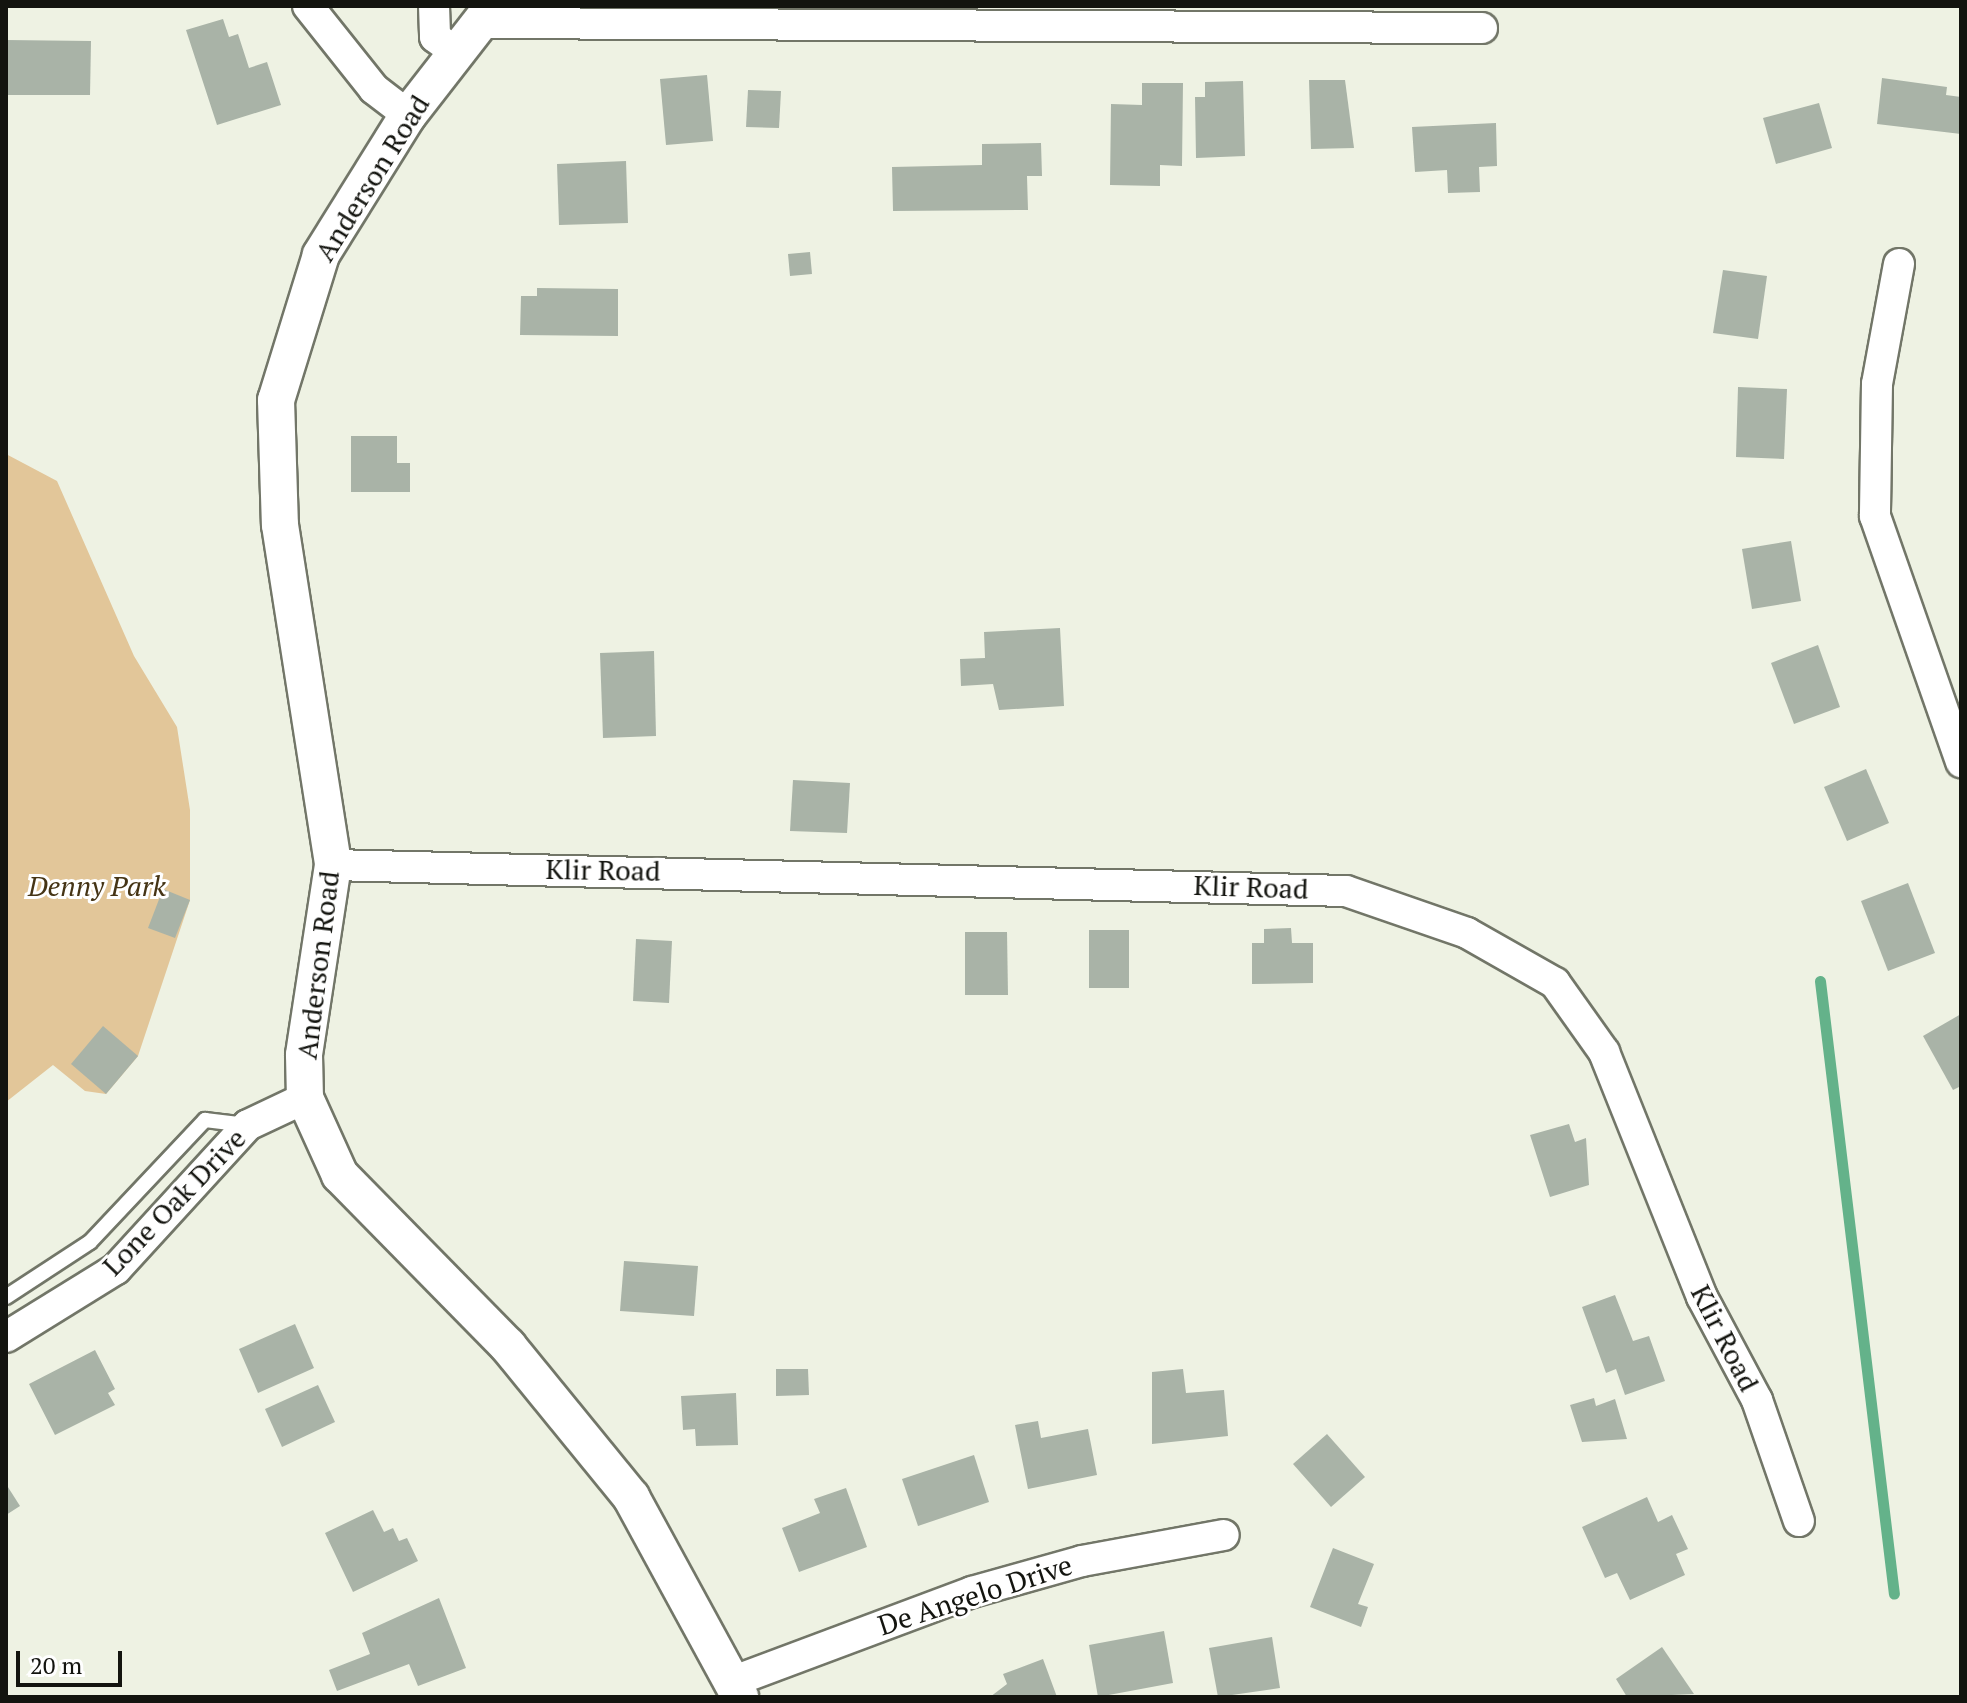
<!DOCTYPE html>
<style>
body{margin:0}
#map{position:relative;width:1967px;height:1703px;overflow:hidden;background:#eef2e3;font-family:"PT Serif",serif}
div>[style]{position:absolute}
.green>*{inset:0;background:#e2c699}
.stream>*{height:11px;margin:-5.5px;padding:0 5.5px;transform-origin:5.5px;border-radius:5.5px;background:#64b28a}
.building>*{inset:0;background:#a9b3a7}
.roads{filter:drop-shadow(2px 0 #727668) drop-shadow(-2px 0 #727668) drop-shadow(0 2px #727668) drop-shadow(0 -2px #727668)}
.service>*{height:14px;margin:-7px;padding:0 7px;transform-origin:7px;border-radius:7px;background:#fff}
.minor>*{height:30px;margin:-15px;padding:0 15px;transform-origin:15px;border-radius:15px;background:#fff}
.tertiary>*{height:36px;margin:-18px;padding:0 18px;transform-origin:18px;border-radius:18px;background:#fff}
span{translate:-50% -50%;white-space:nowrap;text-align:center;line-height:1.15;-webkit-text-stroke:6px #fff;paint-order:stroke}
.street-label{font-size:28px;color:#13140f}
.park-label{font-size:28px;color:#453415;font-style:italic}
.frame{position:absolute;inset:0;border:8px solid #13140f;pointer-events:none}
.scale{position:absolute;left:16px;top:1651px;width:106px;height:36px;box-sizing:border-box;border:4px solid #13140f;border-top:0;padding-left:10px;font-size:24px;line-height:28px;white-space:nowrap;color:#13140f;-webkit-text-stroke:6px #fff;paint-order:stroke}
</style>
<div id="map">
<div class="green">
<i style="clip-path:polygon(6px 454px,57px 481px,134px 656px,177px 727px,190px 810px,190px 900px,138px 1056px,106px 1094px,85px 1091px,53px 1065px,6px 1102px)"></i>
</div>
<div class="stream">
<i style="left:1820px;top:981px;width:617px;rotate:83.12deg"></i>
</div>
<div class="building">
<i style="clip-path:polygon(223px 19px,229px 37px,238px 34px,249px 68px,267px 62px,281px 105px,217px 125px,186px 30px)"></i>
<i style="clip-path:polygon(6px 40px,91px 41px,90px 95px,6px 95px)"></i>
<i style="clip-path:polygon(707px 75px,713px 141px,666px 145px,660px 79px)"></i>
<i style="clip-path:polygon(1882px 78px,1947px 87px,1946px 95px,1961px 97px,1961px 134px,1877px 124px)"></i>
<i style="clip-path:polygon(1309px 80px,1345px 80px,1354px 148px,1311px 149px)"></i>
<i style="clip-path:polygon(1243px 81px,1245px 156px,1196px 158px,1195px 97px,1205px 97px,1205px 82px)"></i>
<i style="clip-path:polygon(1142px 83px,1183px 83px,1182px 166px,1160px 165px,1160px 186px,1110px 185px,1111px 104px,1142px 105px)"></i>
<i style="clip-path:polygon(748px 90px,781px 91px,779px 128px,746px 127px)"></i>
<i style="clip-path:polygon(1819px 103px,1832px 148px,1776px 164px,1763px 118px)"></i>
<i style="clip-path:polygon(1496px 123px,1497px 166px,1479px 167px,1480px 192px,1448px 193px,1447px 170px,1415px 172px,1412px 127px)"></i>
<i style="clip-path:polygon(1041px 143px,1042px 176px,1027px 176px,1028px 210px,893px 211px,892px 167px,982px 165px,982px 144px)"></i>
<i style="clip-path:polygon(626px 161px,628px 223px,559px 225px,557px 164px)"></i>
<i style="clip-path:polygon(810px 252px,812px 274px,790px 276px,788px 254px)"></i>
<i style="clip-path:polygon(1723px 270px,1767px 276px,1758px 339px,1713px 333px)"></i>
<i style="clip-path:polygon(537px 288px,618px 289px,618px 336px,520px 335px,521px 296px,537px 296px)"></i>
<i style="clip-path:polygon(1738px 387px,1787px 389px,1784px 459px,1736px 457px)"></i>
<i style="clip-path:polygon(351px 436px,397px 436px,397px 463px,410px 463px,410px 492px,351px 492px)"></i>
<i style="clip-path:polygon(1791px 541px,1801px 601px,1752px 609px,1742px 549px)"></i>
<i style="clip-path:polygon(1060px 628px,1064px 706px,999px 710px,993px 684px,961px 686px,960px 659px,985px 658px,984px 632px)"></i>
<i style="clip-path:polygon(1818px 645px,1840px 707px,1794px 724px,1771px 663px)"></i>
<i style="clip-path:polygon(654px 651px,656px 736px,603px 738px,600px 653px)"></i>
<i style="clip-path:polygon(1866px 769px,1889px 823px,1847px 841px,1824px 787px)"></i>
<i style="clip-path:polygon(793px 780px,850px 783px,847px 833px,790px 831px)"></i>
<i style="clip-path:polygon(1908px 883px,1935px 953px,1888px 971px,1861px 901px)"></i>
<i style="clip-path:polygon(163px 889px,190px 900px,175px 938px,148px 928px)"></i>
<i style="clip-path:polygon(1291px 928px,1292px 943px,1313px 943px,1313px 983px,1252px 984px,1252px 943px,1264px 943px,1264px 929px)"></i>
<i style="clip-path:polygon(1089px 930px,1129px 930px,1129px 988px,1089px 988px)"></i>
<i style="clip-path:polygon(965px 932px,1007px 932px,1008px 995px,965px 995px)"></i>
<i style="clip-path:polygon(636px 939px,672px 941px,669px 1003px,633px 1001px)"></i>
<i style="clip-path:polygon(1961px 1014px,1961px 1086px,1953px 1090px,1923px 1036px)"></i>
<i style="clip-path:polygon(103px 1026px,138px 1056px,106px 1094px,71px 1064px)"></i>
<i style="clip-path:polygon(1569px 1124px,1575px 1142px,1586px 1138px,1589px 1185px,1550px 1197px,1530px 1135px)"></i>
<i style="clip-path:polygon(624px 1261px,698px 1266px,694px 1316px,620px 1311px)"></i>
<i style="clip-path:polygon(1615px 1295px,1633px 1341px,1649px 1336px,1665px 1381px,1625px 1395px,1616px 1369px,1606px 1373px,1582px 1307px)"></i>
<i style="clip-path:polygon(295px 1324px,314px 1368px,258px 1393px,239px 1349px)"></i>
<i style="clip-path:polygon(95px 1350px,115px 1389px,108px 1393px,115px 1405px,55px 1435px,29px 1384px)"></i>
<i style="clip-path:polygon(776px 1369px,808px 1369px,809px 1395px,776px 1396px)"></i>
<i style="clip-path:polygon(1183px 1369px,1186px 1393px,1224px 1390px,1228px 1436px,1152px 1444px,1152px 1372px)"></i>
<i style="clip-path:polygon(318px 1385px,335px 1422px,282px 1447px,265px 1409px)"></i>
<i style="clip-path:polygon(736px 1393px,738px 1445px,696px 1446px,695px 1429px,683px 1430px,681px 1396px)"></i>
<i style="clip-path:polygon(1594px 1398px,1596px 1406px,1615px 1399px,1627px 1439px,1582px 1442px,1570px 1405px)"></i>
<i style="clip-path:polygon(1038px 1421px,1041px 1438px,1088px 1429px,1097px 1475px,1028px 1489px,1015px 1425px)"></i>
<i style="clip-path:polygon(1327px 1434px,1365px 1477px,1331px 1507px,1293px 1464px)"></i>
<i style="clip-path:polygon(974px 1455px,989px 1502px,918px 1526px,902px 1479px)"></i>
<i style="clip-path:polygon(6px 1484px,20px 1506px,6px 1515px)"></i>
<i style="clip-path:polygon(846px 1488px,867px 1547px,799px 1572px,782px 1528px,820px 1513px,814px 1499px)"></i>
<i style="clip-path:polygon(1647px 1497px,1658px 1522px,1672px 1515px,1688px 1549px,1676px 1554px,1685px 1575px,1630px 1600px,1617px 1573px,1605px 1578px,1582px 1527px)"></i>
<i style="clip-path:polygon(373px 1510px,384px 1532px,393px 1528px,399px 1541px,407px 1538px,418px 1561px,353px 1592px,325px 1533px)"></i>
<i style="clip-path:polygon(1333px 1548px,1374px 1564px,1358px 1604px,1368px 1607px,1361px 1627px,1310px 1607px)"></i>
<i style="clip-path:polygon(439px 1598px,466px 1668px,418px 1686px,409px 1664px,337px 1691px,329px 1670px,370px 1654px,362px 1633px)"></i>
<i style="clip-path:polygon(1164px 1631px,1173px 1683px,1098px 1697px,1089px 1645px)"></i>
<i style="clip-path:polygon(1272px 1637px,1280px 1688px,1218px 1697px,1209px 1648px)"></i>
<i style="clip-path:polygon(1662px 1647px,1694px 1694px,1627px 1697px,1616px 1679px)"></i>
<i style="clip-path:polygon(1043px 1659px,1057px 1697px,990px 1697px,1007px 1684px,1003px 1674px)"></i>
</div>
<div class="roads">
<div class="service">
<i style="left:6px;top:1297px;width:100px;rotate:-33.2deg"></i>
<i style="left:90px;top:1242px;width:168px;rotate:-46.7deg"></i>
<i style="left:205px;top:1120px;width:42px;rotate:6.8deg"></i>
</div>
<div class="minor">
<i style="left:308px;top:6px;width:106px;rotate:51.5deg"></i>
<i style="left:374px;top:89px;width:43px;rotate:37.4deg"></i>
<i style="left:434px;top:6px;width:31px;rotate:88deg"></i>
<i style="left:435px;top:37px;width:26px;rotate:36deg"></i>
<i style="left:480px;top:23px;width:1002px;rotate:0.29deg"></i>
<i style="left:1899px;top:264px;width:122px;rotate:100.4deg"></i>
<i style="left:1877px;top:384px;width:132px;rotate:90.9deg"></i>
<i style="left:1875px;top:516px;width:261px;rotate:70.7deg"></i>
<i style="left:333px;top:865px;width:1013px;rotate:1.47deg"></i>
<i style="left:1346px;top:891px;width:128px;rotate:19.1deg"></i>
<i style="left:1467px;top:933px;width:101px;rotate:29.6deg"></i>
<i style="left:1555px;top:983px;width:85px;rotate:54.6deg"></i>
<i style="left:1604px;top:1052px;width:264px;rotate:68.2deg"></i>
<i style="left:1702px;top:1297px;width:117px;rotate:61.9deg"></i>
<i style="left:1757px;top:1400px;width:128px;rotate:70.9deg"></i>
<i style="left:6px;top:1337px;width:129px;rotate:-31.7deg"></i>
<i style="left:116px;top:1269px;width:195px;rotate:-47.5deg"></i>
<i style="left:248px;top:1125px;width:63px;rotate:-25.3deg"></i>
<i style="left:734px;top:1681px;width:254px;rotate:-20.5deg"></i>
<i style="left:972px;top:1592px;width:114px;rotate:-15.7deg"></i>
<i style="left:1082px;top:1561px;width:144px;rotate:-10.4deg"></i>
</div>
<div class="tertiary">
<i style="left:493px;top:6px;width:138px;rotate:127.9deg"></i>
<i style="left:408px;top:115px;width:165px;rotate:121.9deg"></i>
<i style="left:321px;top:255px;width:152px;rotate:107.2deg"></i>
<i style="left:276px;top:400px;width:125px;rotate:88.2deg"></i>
<i style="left:280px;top:525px;width:344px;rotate:81.1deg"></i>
<i style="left:333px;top:865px;width:192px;rotate:98.7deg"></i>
<i style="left:304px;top:1055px;width:43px;rotate:88.7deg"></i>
<i style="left:305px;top:1098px;width:85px;rotate:65.6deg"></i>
<i style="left:340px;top:1175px;width:240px;rotate:45.5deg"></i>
<i style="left:508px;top:1346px;width:195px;rotate:50.8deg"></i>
<i style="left:631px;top:1497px;width:228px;rotate:61.4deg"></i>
</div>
</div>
<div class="street-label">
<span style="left:372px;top:178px;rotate:-58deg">Anderson Road</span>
<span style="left:603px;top:870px;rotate:1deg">Klir Road</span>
<span style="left:1251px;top:887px;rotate:2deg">Klir Road</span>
<span style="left:318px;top:965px;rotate:-83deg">Anderson Road</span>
<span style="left:174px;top:1202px;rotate:-46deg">Lone Oak Drive</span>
<span style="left:1725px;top:1338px;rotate:63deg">Klir Road</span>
<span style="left:975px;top:1595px;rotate:-18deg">De Angelo Drive</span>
</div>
<div class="park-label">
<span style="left:97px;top:886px">Denny Park</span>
</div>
<div class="frame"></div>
<div class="scale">20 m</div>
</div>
